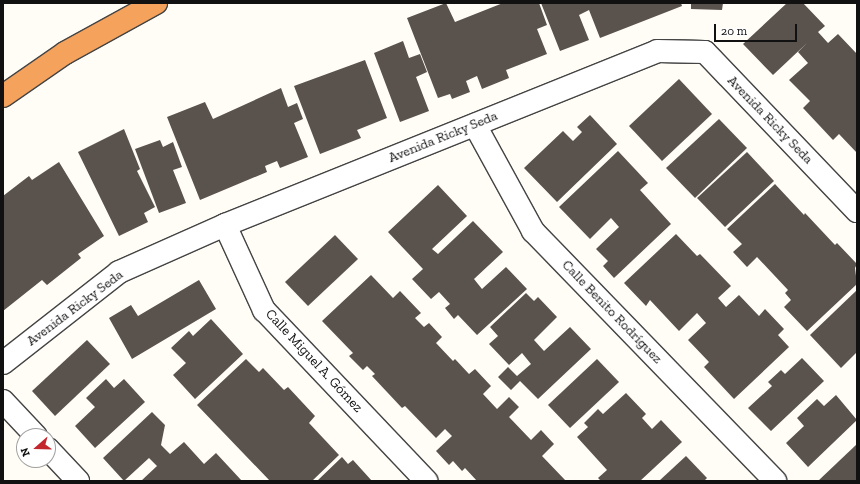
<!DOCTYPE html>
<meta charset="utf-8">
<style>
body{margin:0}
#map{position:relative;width:860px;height:484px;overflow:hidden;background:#fffdf5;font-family:"Zilla Slab",serif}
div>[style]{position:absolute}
.building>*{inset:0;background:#5a524d}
.roads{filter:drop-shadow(1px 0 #444) drop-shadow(-1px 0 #444) drop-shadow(0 1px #444) drop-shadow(0 -1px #444)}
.minor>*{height:22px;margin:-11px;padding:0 11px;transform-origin:11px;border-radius:11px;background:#fff}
.highway>*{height:22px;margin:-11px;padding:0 11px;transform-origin:11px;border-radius:11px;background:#f5a25d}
span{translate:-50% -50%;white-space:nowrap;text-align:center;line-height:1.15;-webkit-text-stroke:4px #fff;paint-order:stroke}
.street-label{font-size:14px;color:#111}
.frame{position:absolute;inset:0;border:4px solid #111;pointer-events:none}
.north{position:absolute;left:16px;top:428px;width:40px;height:40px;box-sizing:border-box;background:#fff;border:1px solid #a0a0a0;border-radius:50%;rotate:250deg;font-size:11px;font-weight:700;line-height:16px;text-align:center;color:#111}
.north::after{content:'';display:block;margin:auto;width:14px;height:18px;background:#c4262e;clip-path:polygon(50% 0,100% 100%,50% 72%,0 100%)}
.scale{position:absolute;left:714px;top:24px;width:83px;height:18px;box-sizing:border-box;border:2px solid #111;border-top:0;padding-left:5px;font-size:12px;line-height:14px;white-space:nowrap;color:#111;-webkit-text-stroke:3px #fff;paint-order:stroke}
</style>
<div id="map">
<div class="building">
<i style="clip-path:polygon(446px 3px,455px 22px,503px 3px,539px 3px,547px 25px,537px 29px,547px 54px,506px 70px,509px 78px,482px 89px,477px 76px,466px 81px,470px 92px,452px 99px,450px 94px,438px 98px,407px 18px)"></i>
<i style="clip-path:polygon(541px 3px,681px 3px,682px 6px,600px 38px,589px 10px,579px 15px,589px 40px,560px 51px)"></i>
<i style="clip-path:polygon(691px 3px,723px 3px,722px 10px,691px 9px)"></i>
<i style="clip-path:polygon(787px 3px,803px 3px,825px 26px,818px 32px,828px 43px,838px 34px,857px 54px,857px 153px,839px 134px,833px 140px,803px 108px,810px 101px,789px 80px,808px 63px,798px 52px,807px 43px,773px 75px,743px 44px)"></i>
<i style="clip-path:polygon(403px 41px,409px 58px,420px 54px,427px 72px,416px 77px,429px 111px,400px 122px,374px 53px)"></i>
<i style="clip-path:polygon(365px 60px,387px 118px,357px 130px,361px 138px,320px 154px,294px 86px)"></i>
<i style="clip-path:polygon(679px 79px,712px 114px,662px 161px,629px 126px)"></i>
<i style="clip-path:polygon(281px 88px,288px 107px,297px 103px,303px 119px,294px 123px,308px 157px,280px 168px,277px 161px,265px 166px,267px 172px,200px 200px,167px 117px,205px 102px,213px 119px)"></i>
<i style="clip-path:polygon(590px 115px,617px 144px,557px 202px,524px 168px,563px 131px,573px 141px,582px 132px,577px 127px)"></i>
<i style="clip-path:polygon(719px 119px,747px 148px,695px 198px,666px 168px)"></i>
<i style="clip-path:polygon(124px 129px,140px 169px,137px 171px,155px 207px,144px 213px,148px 222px,119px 236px,78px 152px)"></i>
<i style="clip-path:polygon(160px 140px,163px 147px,173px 142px,182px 167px,173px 170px,186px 203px,159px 213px,135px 149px)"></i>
<i style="clip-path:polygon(618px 151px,648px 183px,640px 190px,671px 224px,614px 278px,603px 266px,608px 261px,596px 249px,619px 227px,611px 218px,590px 239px,559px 207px)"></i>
<i style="clip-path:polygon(747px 152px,774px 181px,725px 227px,697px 198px)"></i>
<i style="clip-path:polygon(59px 162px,104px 236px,78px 254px,81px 258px,47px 285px,42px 280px,3px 311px,3px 196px,29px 176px,32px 180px)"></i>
<i style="clip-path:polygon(775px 184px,804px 215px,805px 213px,835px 245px,837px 243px,857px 264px,855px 268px,857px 284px,807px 331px,784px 307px,791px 300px,785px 293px,788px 290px,757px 257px,747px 267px,733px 252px,742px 244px,727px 229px)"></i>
<i style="clip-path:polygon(438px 185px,467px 216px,432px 249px,438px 254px,473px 221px,503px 252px,474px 279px,482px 289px,506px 267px,527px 289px,477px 335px,458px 315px,454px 319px,445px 308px,450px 304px,439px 292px,431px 299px,412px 279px,423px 269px,388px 232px)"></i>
<i style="clip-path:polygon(676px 234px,697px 256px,700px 254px,731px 286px,718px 298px,726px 307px,739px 295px,759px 316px,765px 309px,784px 329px,778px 335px,789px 347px,734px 399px,704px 367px,709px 362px,688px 340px,706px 323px,697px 313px,679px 331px,650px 300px,646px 306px,624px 283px)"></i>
<i style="clip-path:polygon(335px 235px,358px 259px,308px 306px,285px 282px)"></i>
<i style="clip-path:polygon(371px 275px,393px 298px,400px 291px,421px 313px,415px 318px,424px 327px,429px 323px,442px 337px,436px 343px,453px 361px,455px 359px,469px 374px,475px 369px,491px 386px,483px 394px,497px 409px,509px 397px,519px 407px,509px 417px,531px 440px,541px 430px,554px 444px,542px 456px,566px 481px,477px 481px,465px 468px,462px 471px,453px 461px,449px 465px,436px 451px,452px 436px,445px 429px,436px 438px,405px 406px,402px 408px,372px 376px,375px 374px,367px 366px,363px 370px,349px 356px,353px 353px,322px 321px)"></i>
<i style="clip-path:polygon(199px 280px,216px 309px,132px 359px,109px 318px,131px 305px,138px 316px)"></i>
<i style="clip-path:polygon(857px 290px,857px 352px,841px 368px,810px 335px)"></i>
<i style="clip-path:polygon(526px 293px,534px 301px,538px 297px,557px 317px,534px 340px,544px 351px,570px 327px,591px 349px,538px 399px,520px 381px,511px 390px,498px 377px,508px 367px,517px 376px,531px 364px,522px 353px,509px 365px,489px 344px,498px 336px,490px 327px)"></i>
<i style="clip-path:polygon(211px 319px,243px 354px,195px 399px,173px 375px,186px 363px,171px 348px,189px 331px,193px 336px)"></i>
<i style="clip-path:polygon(87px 340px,110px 364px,55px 416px,32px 391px)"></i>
<i style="clip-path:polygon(802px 358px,824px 381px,771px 431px,748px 408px,772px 386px,768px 382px,781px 370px,785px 374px)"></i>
<i style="clip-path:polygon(246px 359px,259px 372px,263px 368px,284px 390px,288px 387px,315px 416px,309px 423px,339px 455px,312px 481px,270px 481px,197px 405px)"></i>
<i style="clip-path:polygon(597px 359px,619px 382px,570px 428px,548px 405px)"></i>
<i style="clip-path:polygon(106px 379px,114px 388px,124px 379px,145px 402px,95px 448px,75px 426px,95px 407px,86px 398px)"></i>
<i style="clip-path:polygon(626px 393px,646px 414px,642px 418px,652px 429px,661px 420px,682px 442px,640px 481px,601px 481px,598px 478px,607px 470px,577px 437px,588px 427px,584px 423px,598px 409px,603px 414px)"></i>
<i style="clip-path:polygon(836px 395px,857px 420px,808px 467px,786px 443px,804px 426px,797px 418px,817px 399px,824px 406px)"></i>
<i style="clip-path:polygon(152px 412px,165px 425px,161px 445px,170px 454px,184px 442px,204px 464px,216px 453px,242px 481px,141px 481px,157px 466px,149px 458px,124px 481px,103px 458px)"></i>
<i style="clip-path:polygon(857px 444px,857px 481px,818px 481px)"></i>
<i style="clip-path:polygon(686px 456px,707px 478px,704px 481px,659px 481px)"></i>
<i style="clip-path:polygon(342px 457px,348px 464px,353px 460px,372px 481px,317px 481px)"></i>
</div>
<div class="roads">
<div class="minor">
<i style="left:475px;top:125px;width:121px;rotate:61.3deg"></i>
<i style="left:533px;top:231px;width:348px;rotate:45.9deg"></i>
<i style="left:225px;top:225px;width:94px;rotate:65.4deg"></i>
<i style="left:264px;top:310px;width:236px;rotate:46.5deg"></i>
<i style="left:3px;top:363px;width:147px;rotate:-38.1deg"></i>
<i style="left:119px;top:272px;width:116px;rotate:-23.9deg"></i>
<i style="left:225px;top:225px;width:466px;rotate:-21.9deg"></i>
<i style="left:657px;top:51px;width:48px;rotate:1.2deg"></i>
<i style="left:705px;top:52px;width:220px;rotate:46.3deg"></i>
<i style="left:3px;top:401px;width:48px;rotate:46.7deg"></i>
<i style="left:48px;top:449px;width:44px;rotate:46.8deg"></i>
</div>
<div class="highway">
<i style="left:3px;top:96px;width:75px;rotate:-34.7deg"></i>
<i style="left:65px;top:53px;width:104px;rotate:-28.8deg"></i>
</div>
</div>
<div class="street-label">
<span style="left:770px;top:120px;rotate:46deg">Avenida Ricky Seda</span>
<span style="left:443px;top:137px;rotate:-22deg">Avenida Ricky Seda</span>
<span style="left:75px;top:308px;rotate:-37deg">Avenida Ricky Seda</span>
<span style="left:612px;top:312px;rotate:46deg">Calle Benito Rodríguez</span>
<span style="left:314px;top:361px;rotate:47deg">Calle Miguel A. Gómez</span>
</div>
<div class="frame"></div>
<div class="north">N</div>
<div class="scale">20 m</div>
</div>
